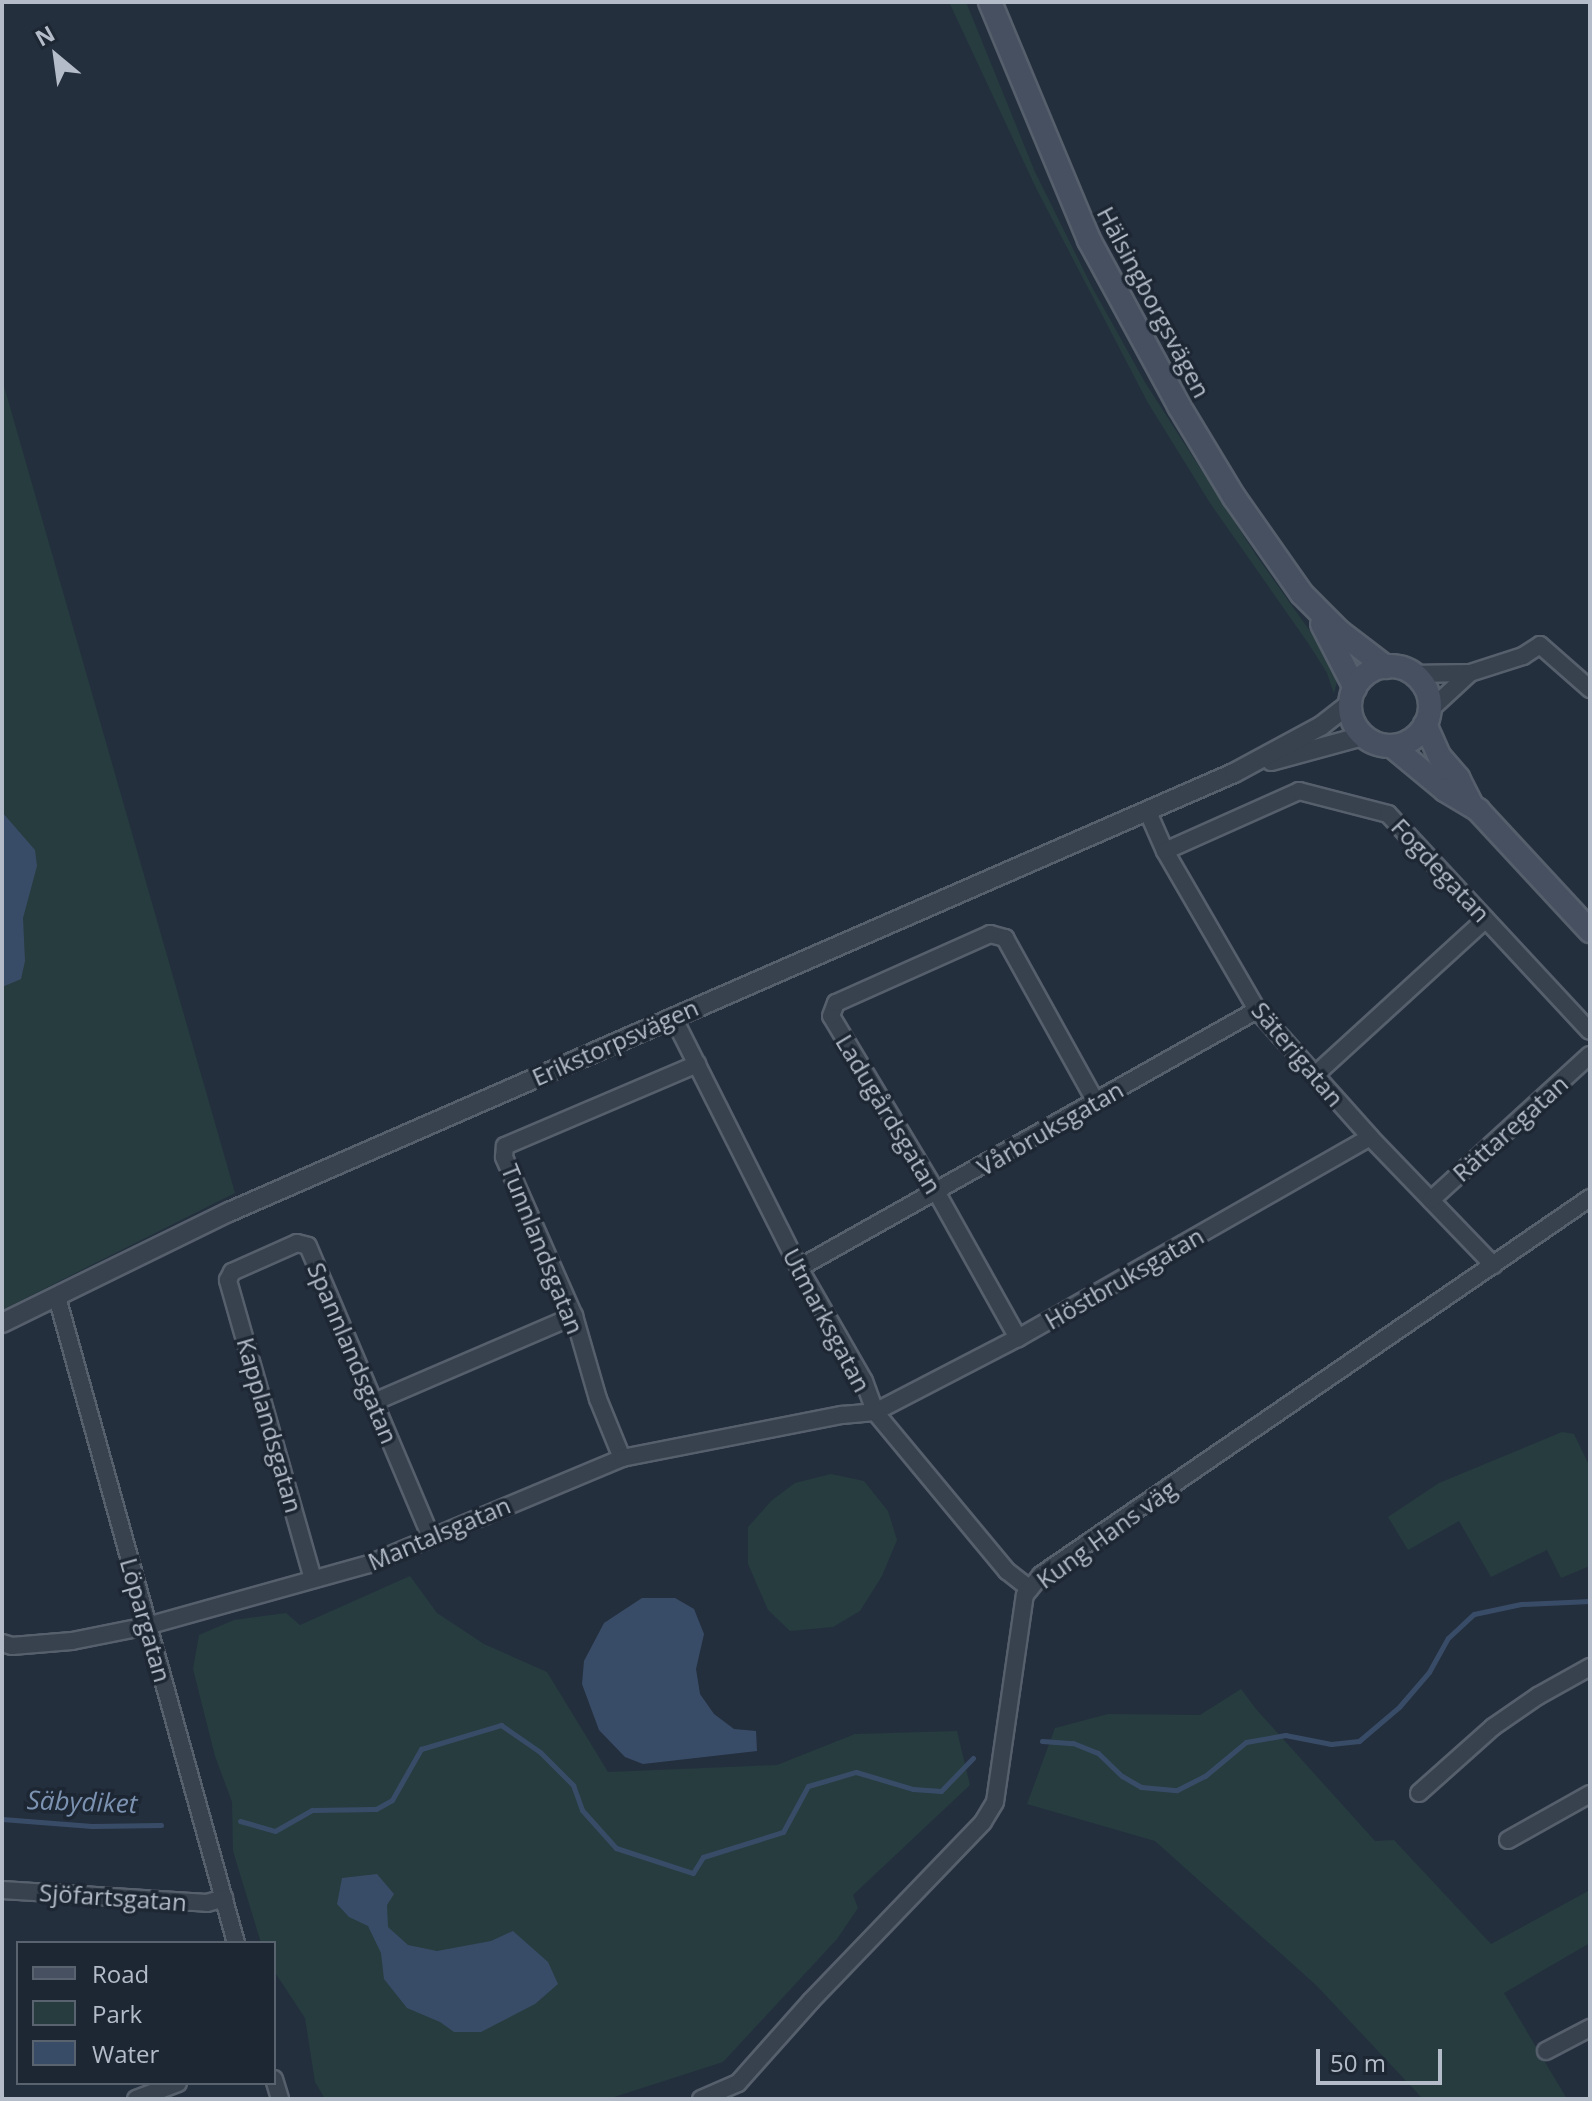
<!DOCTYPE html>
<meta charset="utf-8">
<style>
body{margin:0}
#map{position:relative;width:1592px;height:2101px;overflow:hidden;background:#242f3e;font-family:"Open Sans",sans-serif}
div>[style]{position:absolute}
.green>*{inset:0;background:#263c3f}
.water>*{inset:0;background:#394c67}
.stream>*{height:5px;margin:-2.5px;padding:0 2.5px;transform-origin:2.5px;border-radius:2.5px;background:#394c67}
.roads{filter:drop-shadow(2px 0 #565f6c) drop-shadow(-2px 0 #565f6c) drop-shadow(0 2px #565f6c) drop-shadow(0 -2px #565f6c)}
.minor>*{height:16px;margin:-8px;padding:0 8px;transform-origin:8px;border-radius:8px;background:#38414e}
.tertiary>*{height:18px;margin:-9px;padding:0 9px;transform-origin:9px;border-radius:9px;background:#38414e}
.secondary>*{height:22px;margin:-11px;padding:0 11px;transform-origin:11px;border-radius:11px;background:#465061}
.secondary>.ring{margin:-11px;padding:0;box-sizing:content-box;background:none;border:22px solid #465061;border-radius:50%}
span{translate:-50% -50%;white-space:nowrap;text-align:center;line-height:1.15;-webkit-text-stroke:7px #1d2633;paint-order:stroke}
.street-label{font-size:24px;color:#b4bcc9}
.water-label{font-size:26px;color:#7c92b1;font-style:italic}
.frame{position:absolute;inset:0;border:4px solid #b4bcc9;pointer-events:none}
.legend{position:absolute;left:16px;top:1941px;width:260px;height:144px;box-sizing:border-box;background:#1d2633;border:2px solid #59626f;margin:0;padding:10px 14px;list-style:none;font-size:24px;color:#b4bcc9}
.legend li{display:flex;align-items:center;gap:16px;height:40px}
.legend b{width:40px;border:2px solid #59626f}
.north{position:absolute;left:16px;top:16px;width:80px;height:80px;-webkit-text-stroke:6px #1d2633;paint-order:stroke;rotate:331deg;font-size:22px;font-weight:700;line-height:32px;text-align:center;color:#b4bcc9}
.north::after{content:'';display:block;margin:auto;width:28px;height:36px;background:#b4bcc9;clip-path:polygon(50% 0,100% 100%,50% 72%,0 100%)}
.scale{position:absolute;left:1316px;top:2049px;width:126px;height:36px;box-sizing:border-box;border:4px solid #b4bcc9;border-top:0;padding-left:10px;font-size:24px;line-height:28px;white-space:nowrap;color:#b4bcc9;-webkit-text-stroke:6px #1d2633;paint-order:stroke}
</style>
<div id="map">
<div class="green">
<i style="clip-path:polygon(949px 2px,966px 2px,1035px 172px,1092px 287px,1146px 384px,1256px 555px,1339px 672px,1334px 694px,1327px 673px,1308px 643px,1210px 503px,1148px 403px,1036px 188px)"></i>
<i style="clip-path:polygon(2px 379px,235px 1193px,2px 1310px)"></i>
<i style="clip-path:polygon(1562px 1432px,1574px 1434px,1590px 1467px,1590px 1566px,1561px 1578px,1547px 1550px,1491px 1577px,1459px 1521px,1408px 1550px,1388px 1517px,1439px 1483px)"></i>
<i style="clip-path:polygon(831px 1474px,864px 1481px,888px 1511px,897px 1540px,882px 1576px,860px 1611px,833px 1627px,790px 1631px,768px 1610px,748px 1564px,748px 1527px,771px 1501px,795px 1483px)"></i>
<i style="clip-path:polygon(410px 1576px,437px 1613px,484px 1644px,547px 1672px,608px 1772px,777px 1765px,855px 1734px,957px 1731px,970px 1785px,853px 1895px,858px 1908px,837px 1939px,723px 2062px,608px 2099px,325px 2099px,315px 2082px,305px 2018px,274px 1971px,274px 1943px,261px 1943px,233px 1851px,232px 1802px,215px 1756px,193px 1669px,199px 1635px,234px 1620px,286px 1613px,300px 1625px)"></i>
<i style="clip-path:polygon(1241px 1689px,1256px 1709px,1375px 1841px,1394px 1840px,1491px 1944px,1590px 1890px,1590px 1943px,1504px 1993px,1567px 2099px,1423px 2099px,1316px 1985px,1155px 1841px,1027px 1804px,1055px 1728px,1108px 1714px,1200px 1715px)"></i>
</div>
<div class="water">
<i style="clip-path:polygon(2px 812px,35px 850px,37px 866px,23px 918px,25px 961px,21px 979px,2px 987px)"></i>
<i style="clip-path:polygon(642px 1598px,675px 1598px,694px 1609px,704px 1634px,696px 1669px,700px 1694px,714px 1714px,734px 1729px,756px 1731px,757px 1751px,643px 1764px,625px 1757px,599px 1730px,582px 1684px,584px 1661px,604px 1623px)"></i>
<i style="clip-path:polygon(377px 1874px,394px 1894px,387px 1905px,388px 1927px,408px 1945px,437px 1951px,491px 1941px,513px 1931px,548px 1962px,558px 1984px,535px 2004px,481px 2032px,454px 2032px,440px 2022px,407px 2008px,384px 1979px,381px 1953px,368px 1926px,349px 1917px,337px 1904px,342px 1878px)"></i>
</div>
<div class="stream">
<i style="left:1042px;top:1741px;width:31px;rotate:4deg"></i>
<i style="left:1073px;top:1743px;width:27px;rotate:22deg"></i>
<i style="left:1098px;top:1753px;width:33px;rotate:44deg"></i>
<i style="left:1122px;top:1776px;width:22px;rotate:30deg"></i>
<i style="left:1141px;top:1787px;width:36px;rotate:5deg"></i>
<i style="left:1177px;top:1790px;width:31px;rotate:-27deg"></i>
<i style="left:1205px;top:1776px;width:53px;rotate:-39.7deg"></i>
<i style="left:1246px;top:1742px;width:40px;rotate:-10deg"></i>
<i style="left:1285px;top:1735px;width:47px;rotate:11.1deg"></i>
<i style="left:1331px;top:1744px;width:28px;rotate:-6deg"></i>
<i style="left:1359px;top:1741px;width:52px;rotate:-40.4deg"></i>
<i style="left:1399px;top:1707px;width:46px;rotate:-49.4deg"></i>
<i style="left:1429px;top:1672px;width:39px;rotate:-61deg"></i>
<i style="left:1448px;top:1638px;width:35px;rotate:-43deg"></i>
<i style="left:1474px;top:1614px;width:48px;rotate:-12deg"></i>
<i style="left:1521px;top:1604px;width:69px;rotate:-2.5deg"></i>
<i style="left:2px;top:1819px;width:90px;rotate:4.4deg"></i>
<i style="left:92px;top:1826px;width:69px;rotate:-0.8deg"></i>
<i style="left:240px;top:1821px;width:36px;rotate:16deg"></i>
<i style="left:275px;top:1831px;width:43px;rotate:-29.6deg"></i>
<i style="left:312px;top:1810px;width:64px;rotate:-0.9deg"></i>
<i style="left:376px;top:1809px;width:18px;rotate:-29deg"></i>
<i style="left:392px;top:1800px;width:59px;rotate:-60.4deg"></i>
<i style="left:421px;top:1749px;width:84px;rotate:-16.7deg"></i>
<i style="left:501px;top:1725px;width:47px;rotate:34.7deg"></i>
<i style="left:540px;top:1752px;width:47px;rotate:45deg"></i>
<i style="left:573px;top:1785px;width:27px;rotate:70deg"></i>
<i style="left:582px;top:1810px;width:51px;rotate:48.2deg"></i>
<i style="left:616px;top:1848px;width:81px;rotate:18deg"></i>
<i style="left:693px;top:1873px;width:19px;rotate:-58deg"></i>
<i style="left:703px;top:1857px;width:84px;rotate:-17.4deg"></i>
<i style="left:783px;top:1832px;width:52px;rotate:-61.5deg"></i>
<i style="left:808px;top:1786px;width:50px;rotate:-16.3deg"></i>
<i style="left:856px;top:1772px;width:59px;rotate:16.6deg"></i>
<i style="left:913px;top:1789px;width:28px;rotate:4deg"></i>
<i style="left:941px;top:1791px;width:46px;rotate:-45.9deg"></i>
</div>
<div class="roads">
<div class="minor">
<i style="left:1412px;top:674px;width:58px;rotate:-1deg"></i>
<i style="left:1470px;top:673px;width:56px;rotate:-17.8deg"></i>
<i style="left:1523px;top:656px;width:20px;rotate:-33deg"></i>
<i style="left:1540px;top:645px;width:67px;rotate:41.3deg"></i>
<i style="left:1429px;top:711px;width:56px;rotate:-42.8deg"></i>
<i style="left:1147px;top:810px;width:45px;rotate:66.3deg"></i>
<i style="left:1165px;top:851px;width:184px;rotate:59.9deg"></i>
<i style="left:1257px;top:1010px;width:170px;rotate:48.3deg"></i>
<i style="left:1370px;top:1137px;width:178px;rotate:46.1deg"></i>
<i style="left:1165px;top:851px;width:147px;rotate:-24.1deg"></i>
<i style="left:1299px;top:791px;width:92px;rotate:14.5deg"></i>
<i style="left:1388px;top:814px;width:296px;rotate:47.1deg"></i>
<i style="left:673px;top:1017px;width:281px;rotate:63.3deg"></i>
<i style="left:799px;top:1268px;width:130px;rotate:60.1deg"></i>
<i style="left:864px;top:1381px;width:33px;rotate:70deg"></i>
<i style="left:875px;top:1412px;width:207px;rotate:50.3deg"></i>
<i style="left:1007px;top:1571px;width:29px;rotate:38deg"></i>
<i style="left:1315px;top:1075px;width:231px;rotate:-42.4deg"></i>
<i style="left:1431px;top:1200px;width:215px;rotate:-42.4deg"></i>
<i style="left:799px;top:1268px;width:526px;rotate:-29.39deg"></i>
<i style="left:57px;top:1297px;width:670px;rotate:74.51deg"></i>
<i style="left:1018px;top:1338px;width:166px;rotate:-119.2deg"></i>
<i style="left:937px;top:1193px;width:206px;rotate:-120.9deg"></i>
<i style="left:831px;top:1016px;width:14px;rotate:-69deg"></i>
<i style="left:836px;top:1003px;width:169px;rotate:-24.1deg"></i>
<i style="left:990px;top:934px;width:16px;rotate:15deg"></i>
<i style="left:1005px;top:938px;width:188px;rotate:61deg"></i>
<i style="left:374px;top:1402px;width:218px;rotate:-23.3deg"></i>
<i style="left:622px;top:1458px;width:64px;rotate:-112.1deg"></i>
<i style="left:598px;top:1399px;width:86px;rotate:-106.1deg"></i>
<i style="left:574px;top:1316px;width:174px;rotate:-113.8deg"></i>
<i style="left:504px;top:1157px;width:11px;rotate:-85deg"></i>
<i style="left:505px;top:1146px;width:209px;rotate:-23.1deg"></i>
<i style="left:313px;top:1579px;width:311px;rotate:-105.9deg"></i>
<i style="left:228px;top:1280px;width:9px;rotate:-63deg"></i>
<i style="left:232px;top:1272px;width:71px;rotate:-24deg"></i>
<i style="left:297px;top:1243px;width:11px;rotate:15deg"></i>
<i style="left:308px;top:1246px;width:316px;rotate:67.1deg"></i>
<i style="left:2px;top:1643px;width:10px;rotate:17deg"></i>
<i style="left:12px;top:1646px;width:60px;rotate:-4.8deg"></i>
<i style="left:72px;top:1641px;width:76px;rotate:-11.3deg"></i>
<i style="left:147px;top:1626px;width:230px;rotate:-15.6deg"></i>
<i style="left:369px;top:1564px;width:274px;rotate:-22.7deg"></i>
<i style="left:622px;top:1458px;width:224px;rotate:-11.1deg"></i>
<i style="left:842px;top:1415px;width:33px;rotate:-5deg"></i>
<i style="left:875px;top:1412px;width:161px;rotate:-27.4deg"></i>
<i style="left:1018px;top:1338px;width:405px;rotate:-29.7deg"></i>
<i style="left:1419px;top:1793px;width:99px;rotate:-41.7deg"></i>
<i style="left:1493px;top:1727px;width:55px;rotate:-34.6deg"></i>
<i style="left:1538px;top:1696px;width:60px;rotate:-29.1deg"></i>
<i style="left:1508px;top:1840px;width:94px;rotate:-29.3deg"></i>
<i style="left:2px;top:1890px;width:205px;rotate:3.6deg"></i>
<i style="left:207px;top:1903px;width:18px;rotate:-16deg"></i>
<i style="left:1546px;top:2051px;width:50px;rotate:-27.6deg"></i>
<i style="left:274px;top:2079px;width:21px;rotate:73deg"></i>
<i style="left:136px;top:2099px;width:45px;rotate:-20.9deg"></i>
<i style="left:701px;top:2099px;width:40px;rotate:-23.4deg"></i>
<i style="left:738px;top:2083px;width:110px;rotate:-48.3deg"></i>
<i style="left:811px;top:2001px;width:248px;rotate:-46.1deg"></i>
<i style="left:983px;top:1822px;width:23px;rotate:-59deg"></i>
<i style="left:995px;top:1802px;width:209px;rotate:-81.8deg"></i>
<i style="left:1025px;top:1595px;width:26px;rotate:-51deg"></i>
<i style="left:1041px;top:1575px;width:666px;rotate:-34.48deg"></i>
</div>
<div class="tertiary">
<i style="left:1271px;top:761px;width:95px;rotate:-15.2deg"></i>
<i style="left:2px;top:1323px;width:253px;rotate:-26.1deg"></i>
<i style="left:229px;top:1212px;width:1097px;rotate:-23.6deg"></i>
<i style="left:1234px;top:773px;width:99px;rotate:-28.4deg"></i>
<i style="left:1321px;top:726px;width:37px;rotate:-38deg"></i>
</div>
<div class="secondary">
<i style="left:990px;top:2px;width:258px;rotate:67.4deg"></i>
<i style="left:1089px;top:240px;width:189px;rotate:61.5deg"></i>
<i style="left:1179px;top:406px;width:106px;rotate:58.9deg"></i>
<i style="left:1234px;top:497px;width:118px;rotate:55deg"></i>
<i style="left:1302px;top:594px;width:54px;rotate:45deg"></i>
<i style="left:1340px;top:632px;width:58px;rotate:37.3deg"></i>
<i style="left:1322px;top:624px;width:72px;rotate:62.7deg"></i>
<i class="ring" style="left:1350px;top:666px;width:58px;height:58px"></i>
<i style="left:1425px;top:724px;width:36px;rotate:66deg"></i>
<i style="left:1440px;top:757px;width:28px;rotate:49deg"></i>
<i style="left:1458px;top:778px;width:30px;rotate:63deg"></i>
<i style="left:1392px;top:746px;width:69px;rotate:39.7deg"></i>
<i style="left:1445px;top:790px;width:39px;rotate:31deg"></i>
<i style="left:1478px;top:810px;width:165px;rotate:47.2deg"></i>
</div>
</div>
<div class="street-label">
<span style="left:1154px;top:302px;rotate:62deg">Hälsingborgsvägen</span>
<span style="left:1441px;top:870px;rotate:47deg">Fogdegatan</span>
<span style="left:615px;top:1042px;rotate:-24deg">Erikstorpsvägen</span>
<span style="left:1298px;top:1054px;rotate:50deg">Säterigatan</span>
<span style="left:889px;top:1114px;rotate:59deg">Ladugårdsgatan</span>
<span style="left:1050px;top:1128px;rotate:-30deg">Vårbruksgatan</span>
<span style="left:1510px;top:1128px;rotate:-42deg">Rättaregatan</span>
<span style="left:543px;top:1249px;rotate:68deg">Tunnlandsgatan</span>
<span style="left:1124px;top:1278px;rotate:-30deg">Höstbruksgatan</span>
<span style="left:827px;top:1320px;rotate:62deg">Utmarksgatan</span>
<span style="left:353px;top:1353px;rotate:67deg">Spannlandsgatan</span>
<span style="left:270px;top:1425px;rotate:74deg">Kapplandsgatan</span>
<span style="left:439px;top:1533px;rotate:-23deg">Mantalsgatan</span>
<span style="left:1106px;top:1534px;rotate:-36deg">Kung Hans väg</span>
<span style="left:146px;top:1620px;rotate:74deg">Löpargatan</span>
<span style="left:113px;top:1897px;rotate:4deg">Sjöfartsgatan</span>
</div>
<div class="water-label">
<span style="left:82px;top:1802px;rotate:2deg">Säbydiket</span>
</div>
<div class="frame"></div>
<ul class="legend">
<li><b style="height:10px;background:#465061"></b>Road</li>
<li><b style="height:22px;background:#263c3f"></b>Park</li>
<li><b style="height:22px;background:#394c67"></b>Water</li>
</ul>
<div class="north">N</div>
<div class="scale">50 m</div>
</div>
